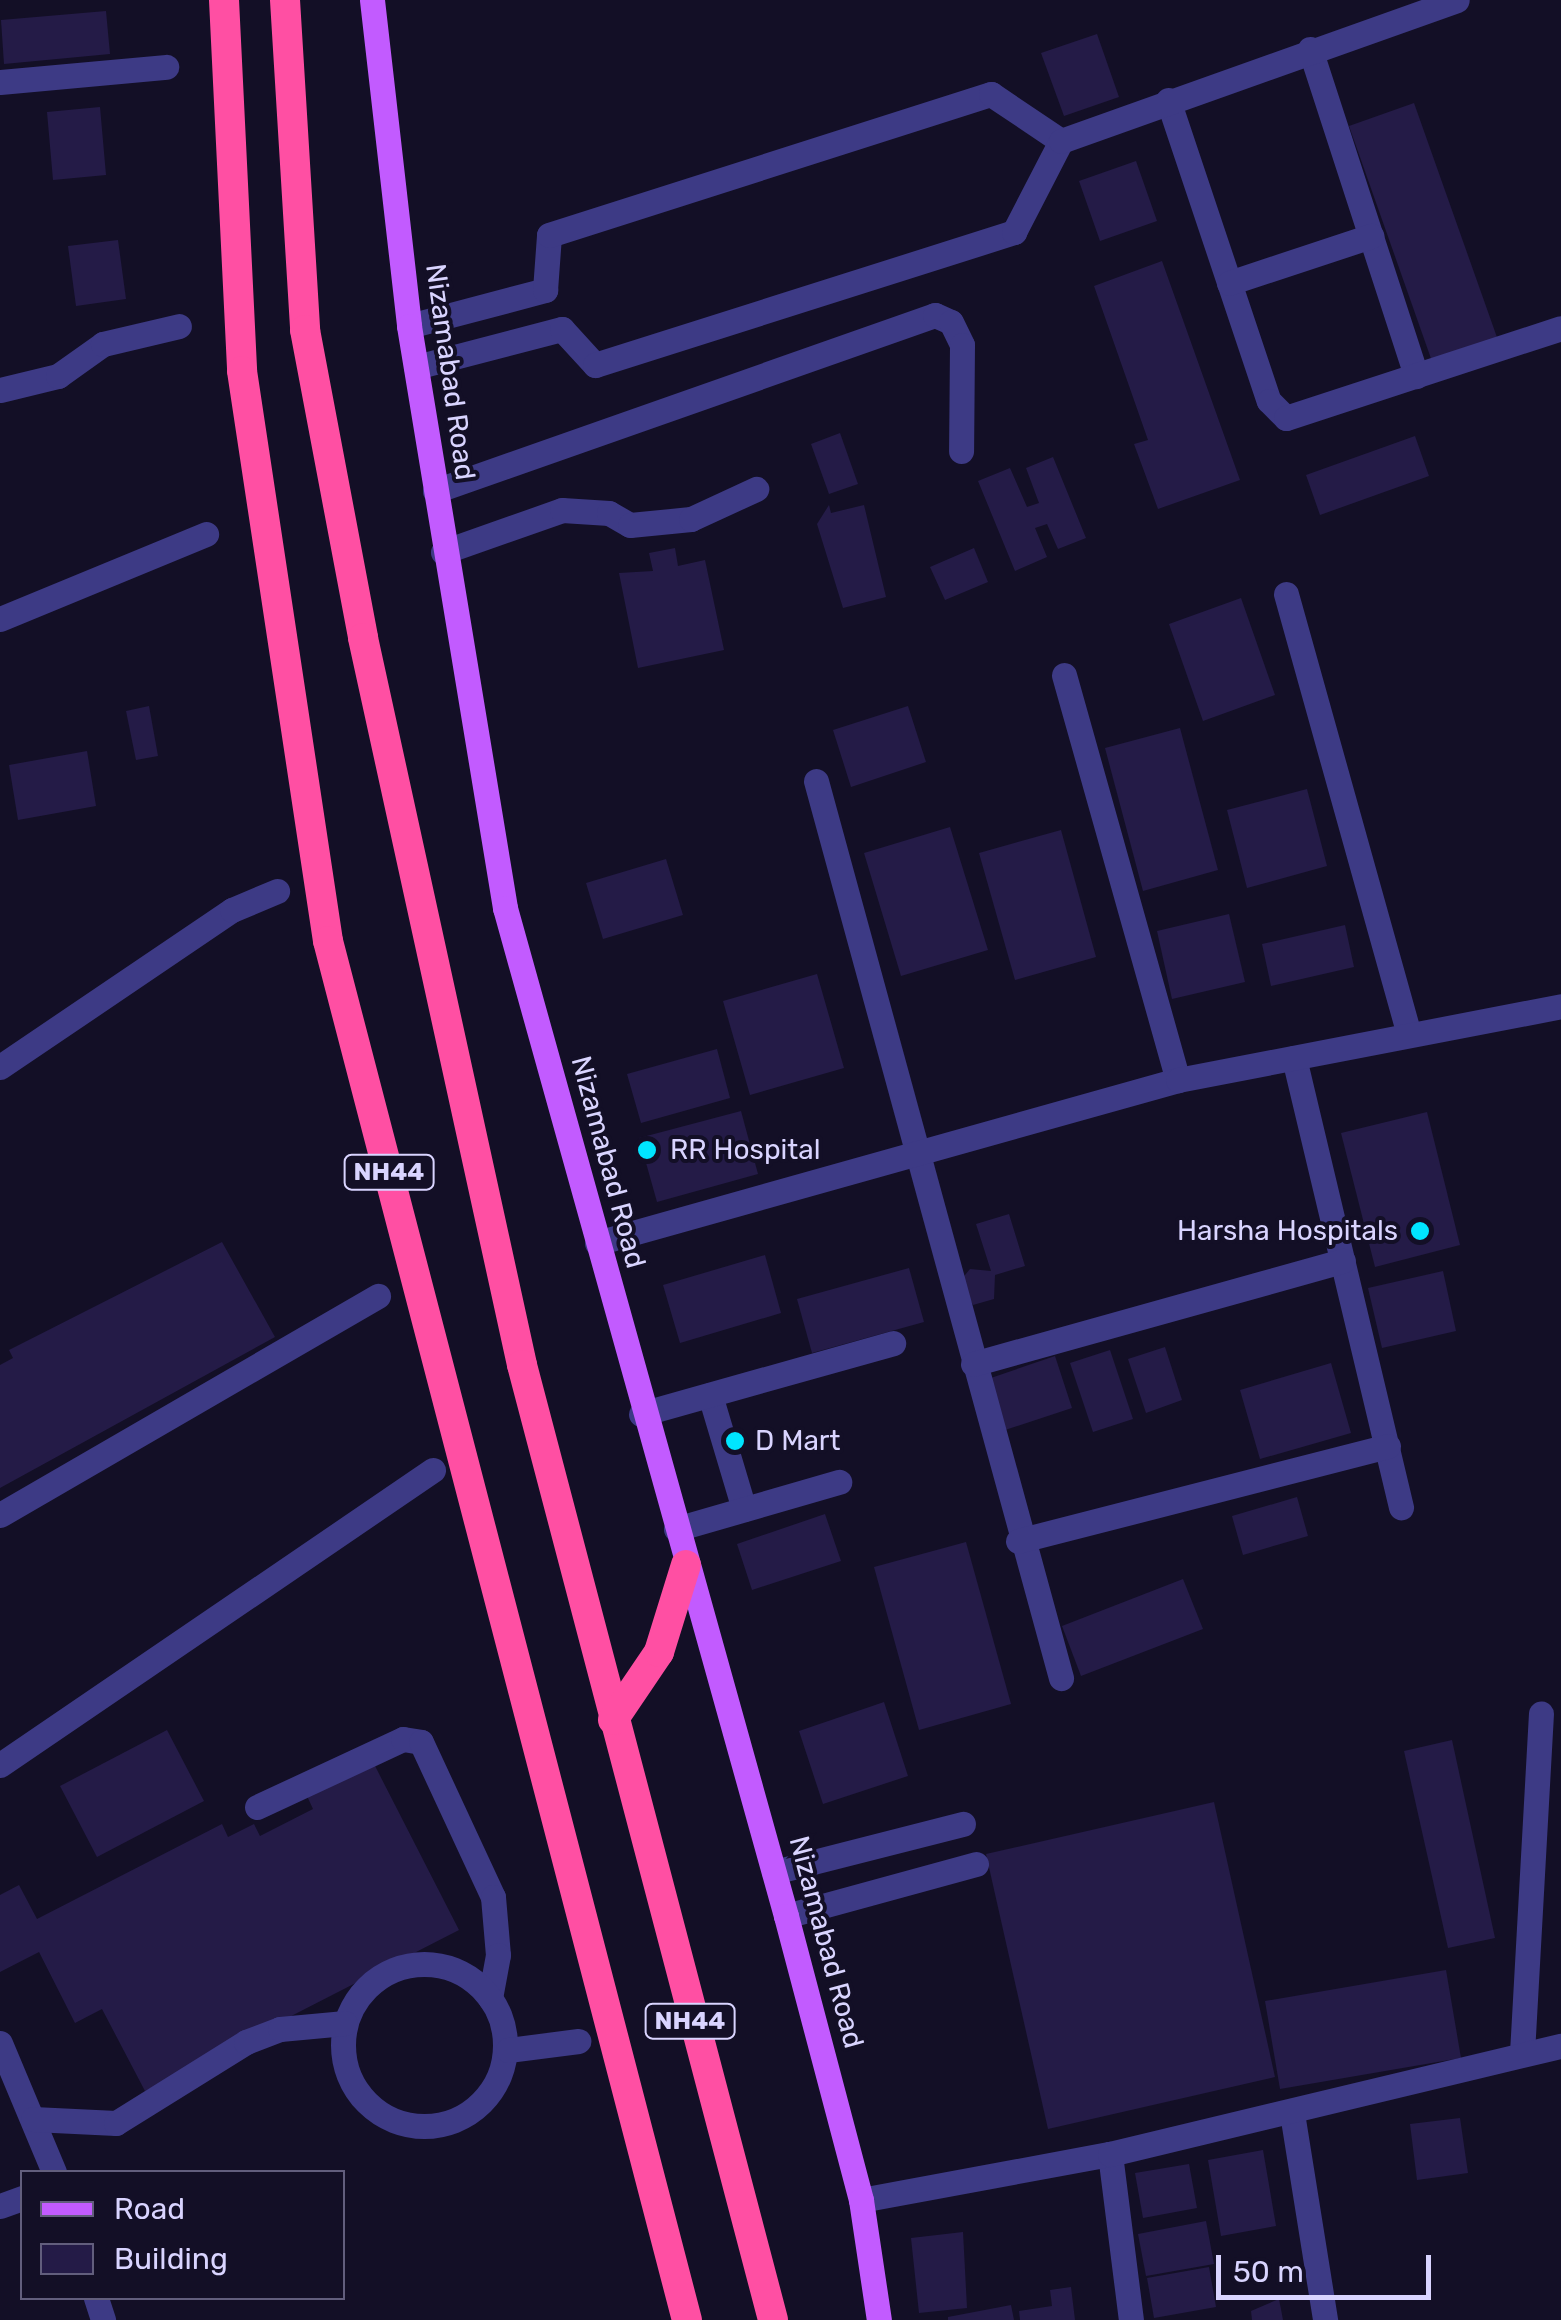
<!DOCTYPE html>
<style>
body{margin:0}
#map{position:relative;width:1561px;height:2320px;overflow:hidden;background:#130f26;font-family:Rubik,sans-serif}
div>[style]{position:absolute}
.building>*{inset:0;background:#241b47}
.minor>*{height:25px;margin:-12.5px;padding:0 12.5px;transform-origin:12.5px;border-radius:12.5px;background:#3d3a85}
.minor>.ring{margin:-12.5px;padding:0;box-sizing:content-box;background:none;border:25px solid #3d3a85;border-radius:50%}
.major>*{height:25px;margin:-12.5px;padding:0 12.5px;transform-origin:12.5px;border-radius:12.5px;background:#c25bff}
.highway>*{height:30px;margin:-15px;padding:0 15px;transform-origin:15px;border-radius:15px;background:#ff4fa3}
.dots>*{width:28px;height:28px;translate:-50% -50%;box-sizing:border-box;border:5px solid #130f26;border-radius:50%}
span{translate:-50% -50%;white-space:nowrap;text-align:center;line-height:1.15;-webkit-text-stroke:8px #130f26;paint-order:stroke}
.shield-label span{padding:2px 8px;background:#130f26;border:2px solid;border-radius:8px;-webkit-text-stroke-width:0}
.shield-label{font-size:25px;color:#d9d4ff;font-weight:700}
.street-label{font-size:28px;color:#d9d4ff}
.poi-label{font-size:28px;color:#d9d4ff}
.left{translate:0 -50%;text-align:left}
.right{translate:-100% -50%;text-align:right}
.legend{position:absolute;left:20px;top:2170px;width:325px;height:130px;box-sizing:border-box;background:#130f26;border:2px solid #625e7d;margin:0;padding:12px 18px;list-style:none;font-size:30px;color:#d9d4ff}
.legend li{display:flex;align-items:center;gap:20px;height:50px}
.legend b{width:50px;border:2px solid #625e7d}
.scale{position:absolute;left:1216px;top:2255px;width:215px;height:45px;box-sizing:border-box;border:5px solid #d9d4ff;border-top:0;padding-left:12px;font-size:30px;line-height:35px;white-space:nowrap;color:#d9d4ff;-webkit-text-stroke:8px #130f26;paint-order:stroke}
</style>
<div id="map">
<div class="building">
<i style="clip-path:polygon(106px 11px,110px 54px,4px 64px,1px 20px)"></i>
<i style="clip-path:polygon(1097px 34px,1119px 97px,1064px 116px,1041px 53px)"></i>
<i style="clip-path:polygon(1414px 103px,1499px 343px,1434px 367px,1349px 126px)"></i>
<i style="clip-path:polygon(100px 107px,106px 175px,53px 180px,47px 112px)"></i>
<i style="clip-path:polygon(1136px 161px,1157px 221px,1100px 241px,1079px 181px)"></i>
<i style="clip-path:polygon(118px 240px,126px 299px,76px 306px,68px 246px)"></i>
<i style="clip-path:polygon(1162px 261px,1240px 480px,1158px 509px,1134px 444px,1148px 440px,1094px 286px)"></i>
<i style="clip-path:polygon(840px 433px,858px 484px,829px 494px,811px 444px)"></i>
<i style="clip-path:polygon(1415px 436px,1429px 476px,1320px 515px,1306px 475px)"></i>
<i style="clip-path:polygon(1053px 457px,1086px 538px,1058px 549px,1047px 524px,1035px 528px,1047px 557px,1015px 571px,978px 481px,1010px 468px,1027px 507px,1039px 503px,1026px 468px)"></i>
<i style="clip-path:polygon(829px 505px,831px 513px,864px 505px,886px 597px,843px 608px,817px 524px)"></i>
<i style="clip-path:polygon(675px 548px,678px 566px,705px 560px,724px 650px,638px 668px,619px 573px,653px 571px,649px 553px)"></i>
<i style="clip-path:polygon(974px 548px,988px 582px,945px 600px,930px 567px)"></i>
<i style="clip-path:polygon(1241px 598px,1275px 695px,1203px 721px,1169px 624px)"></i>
<i style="clip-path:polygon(149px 706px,158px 756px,136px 760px,126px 711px)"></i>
<i style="clip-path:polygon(908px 706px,926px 762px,851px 787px,833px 730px)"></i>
<i style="clip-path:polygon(1180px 728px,1218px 870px,1143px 891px,1105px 748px)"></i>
<i style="clip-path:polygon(87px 751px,96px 806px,18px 820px,9px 765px)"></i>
<i style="clip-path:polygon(1307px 789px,1327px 866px,1247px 888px,1227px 810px)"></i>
<i style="clip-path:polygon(950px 827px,988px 950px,901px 976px,864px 853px)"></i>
<i style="clip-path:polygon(1061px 830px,1096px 957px,1015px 980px,979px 853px)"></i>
<i style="clip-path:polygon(666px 859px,683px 915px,603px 939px,586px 883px)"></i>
<i style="clip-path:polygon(1229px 914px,1245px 982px,1172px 999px,1157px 931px)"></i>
<i style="clip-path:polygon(1345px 925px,1354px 967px,1271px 986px,1262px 944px)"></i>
<i style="clip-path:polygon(817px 974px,844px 1068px,750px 1095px,723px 1001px)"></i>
<i style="clip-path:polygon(717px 1049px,730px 1098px,641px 1123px,627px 1074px)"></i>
<i style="clip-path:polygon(741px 1111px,758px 1174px,657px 1202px,639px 1138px)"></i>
<i style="clip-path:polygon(1427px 1112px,1460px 1245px,1375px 1267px,1341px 1133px)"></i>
<i style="clip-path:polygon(1009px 1214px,1025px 1266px,995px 1275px,994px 1299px,973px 1305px,960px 1281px,970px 1269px,991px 1271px,976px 1224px)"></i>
<i style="clip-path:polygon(222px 1242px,275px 1337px,0 1488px,0 1365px,13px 1358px,9px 1350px)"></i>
<i style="clip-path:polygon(765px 1255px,781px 1313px,680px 1343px,663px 1285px)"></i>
<i style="clip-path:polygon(909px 1268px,924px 1322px,812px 1353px,797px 1299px)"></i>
<i style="clip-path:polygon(1443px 1271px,1456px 1331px,1382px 1348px,1368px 1288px)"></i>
<i style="clip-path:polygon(1165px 1347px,1182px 1400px,1146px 1413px,1128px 1359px)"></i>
<i style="clip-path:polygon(1110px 1350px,1133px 1419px,1093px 1432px,1070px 1363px)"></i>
<i style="clip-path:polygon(1055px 1356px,1072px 1408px,1002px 1431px,985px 1380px)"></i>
<i style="clip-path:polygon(1331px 1363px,1351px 1433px,1260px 1459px,1240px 1390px)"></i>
<i style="clip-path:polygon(1297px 1497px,1308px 1536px,1243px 1555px,1232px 1516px)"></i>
<i style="clip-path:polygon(825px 1514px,841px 1561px,752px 1590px,737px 1544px)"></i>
<i style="clip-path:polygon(966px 1542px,1011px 1704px,919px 1730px,874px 1567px)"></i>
<i style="clip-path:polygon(1183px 1579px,1203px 1629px,1081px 1676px,1062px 1626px)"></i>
<i style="clip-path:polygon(884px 1702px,908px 1776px,823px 1804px,799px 1731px)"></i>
<i style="clip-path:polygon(167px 1730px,204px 1801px,97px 1857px,60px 1786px)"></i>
<i style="clip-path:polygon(1452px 1740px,1495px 1938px,1448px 1948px,1404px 1751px)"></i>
<i style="clip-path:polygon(373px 1762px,459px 1930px,145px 2091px,102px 2009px,75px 2023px,39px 1952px,0 1972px,0 1895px,19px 1885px,37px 1919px,222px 1824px,228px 1837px,254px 1824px,260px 1836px,313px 1809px,307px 1796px)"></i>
<i style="clip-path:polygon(1214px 1802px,1275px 2077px,1048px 2129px,986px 1854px)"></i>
<i style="clip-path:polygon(1446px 1970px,1461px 2058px,1280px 2089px,1265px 2001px)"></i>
<i style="clip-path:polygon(1460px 2118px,1468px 2173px,1417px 2180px,1410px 2124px)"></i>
<i style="clip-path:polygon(1263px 2150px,1276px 2226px,1221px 2236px,1208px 2160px)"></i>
<i style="clip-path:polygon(1189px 2164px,1197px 2208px,1143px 2218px,1135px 2173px)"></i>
<i style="clip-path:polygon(1206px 2221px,1214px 2264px,1146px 2276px,1138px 2234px)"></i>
<i style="clip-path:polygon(963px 2232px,967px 2308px,919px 2313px,911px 2238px)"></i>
<i style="clip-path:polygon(1209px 2267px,1216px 2307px,1154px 2318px,1147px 2278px)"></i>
<i style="clip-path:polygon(1071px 2287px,1075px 2320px,1020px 2320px,1019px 2311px,1052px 2306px,1050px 2290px)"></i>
<i style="clip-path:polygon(1279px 2299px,1283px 2320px,1252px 2320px,1251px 2311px)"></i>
<i style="clip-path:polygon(1011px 2305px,1014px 2320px,948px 2320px,948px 2317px)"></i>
</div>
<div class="minor">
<i style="left:1310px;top:49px;width:344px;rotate:72deg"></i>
<i style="left:0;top:82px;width:167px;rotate:-5.2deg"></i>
<i style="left:1168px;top:100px;width:317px;rotate:71.5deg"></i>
<i style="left:1269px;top:401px;width:24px;rotate:45deg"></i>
<i style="left:1286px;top:418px;width:289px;rotate:-18.1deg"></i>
<i style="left:1229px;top:283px;width:150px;rotate:-18.3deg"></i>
<i style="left:409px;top:326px;width:141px;rotate:-14.8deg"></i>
<i style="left:545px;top:290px;width:55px;rotate:-85.8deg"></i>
<i style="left:549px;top:235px;width:464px;rotate:-17.7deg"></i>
<i style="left:991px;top:94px;width:84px;rotate:33.9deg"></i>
<i style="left:416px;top:367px;width:151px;rotate:-14.6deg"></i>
<i style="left:562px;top:329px;width:49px;rotate:47.5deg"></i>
<i style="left:595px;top:365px;width:440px;rotate:-17.6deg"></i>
<i style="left:1014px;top:232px;width:102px;rotate:-62.7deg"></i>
<i style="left:1061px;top:141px;width:420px;rotate:-19.6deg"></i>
<i style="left:0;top:390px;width:60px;rotate:-13.6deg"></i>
<i style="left:58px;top:376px;width:55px;rotate:-35.4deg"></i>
<i style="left:103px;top:344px;width:78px;rotate:-13.3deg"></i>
<i style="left:435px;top:491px;width:530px;rotate:-19.39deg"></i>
<i style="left:935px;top:315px;width:17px;rotate:24deg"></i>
<i style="left:951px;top:322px;width:25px;rotate:64deg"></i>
<i style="left:962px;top:345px;width:106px;rotate:90.5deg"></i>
<i style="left:443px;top:552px;width:126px;rotate:-19.4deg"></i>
<i style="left:562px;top:510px;width:47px;rotate:3.7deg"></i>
<i style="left:609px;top:513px;width:24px;rotate:30deg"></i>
<i style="left:630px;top:525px;width:61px;rotate:-5.6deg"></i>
<i style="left:691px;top:519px;width:72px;rotate:-24.8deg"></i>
<i style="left:1286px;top:594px;width:453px;rotate:74.4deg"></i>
<i style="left:0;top:619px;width:223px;rotate:-22.4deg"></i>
<i style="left:1064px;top:675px;width:421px;rotate:74.3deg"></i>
<i style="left:816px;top:781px;width:930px;rotate:74.72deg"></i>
<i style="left:1294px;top:1058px;width:462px;rotate:76.6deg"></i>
<i style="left:0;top:1067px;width:280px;rotate:-34.1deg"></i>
<i style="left:232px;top:910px;width:49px;rotate:-22.9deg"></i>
<i style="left:597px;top:1243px;width:603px;rotate:-15.67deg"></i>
<i style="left:1178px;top:1080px;width:390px;rotate:-10.9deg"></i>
<i style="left:973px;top:1364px;width:384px;rotate:-15.6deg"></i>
<i style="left:710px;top:1395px;width:119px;rotate:73.4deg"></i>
<i style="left:641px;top:1414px;width:262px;rotate:-15.7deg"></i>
<i style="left:0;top:1515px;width:437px;rotate:-30.1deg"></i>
<i style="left:676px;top:1529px;width:170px;rotate:-16.1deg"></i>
<i style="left:1018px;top:1541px;width:382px;rotate:-14.4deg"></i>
<i style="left:0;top:1765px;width:524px;rotate:-34.27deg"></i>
<i style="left:257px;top:1807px;width:161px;rotate:-25deg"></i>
<i style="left:403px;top:1739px;width:18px;rotate:9deg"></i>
<i style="left:421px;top:1742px;width:171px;rotate:65.1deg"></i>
<i style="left:493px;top:1897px;width:58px;rotate:85.1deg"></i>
<i style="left:498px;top:1955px;width:44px;rotate:100.5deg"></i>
<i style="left:774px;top:1872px;width:195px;rotate:-14.3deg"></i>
<i style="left:786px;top:1916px;width:197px;rotate:-15.3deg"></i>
<i class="ring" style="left:343px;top:1964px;width:137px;height:137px"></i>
<i style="left:0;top:2043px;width:140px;rotate:67.3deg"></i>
<i style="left:508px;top:2050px;width:71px;rotate:-7.3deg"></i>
<i style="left:1522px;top:2053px;width:340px;rotate:-86.8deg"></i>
<i style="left:1292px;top:2113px;width:210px;rotate:80.9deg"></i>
<i style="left:33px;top:2119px;width:83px;rotate:2.8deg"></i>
<i style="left:116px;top:2123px;width:153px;rotate:-31.9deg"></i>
<i style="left:246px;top:2042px;width:36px;rotate:-21deg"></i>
<i style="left:280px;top:2029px;width:65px;rotate:-5.3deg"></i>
<i style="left:1110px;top:2154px;width:167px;rotate:82.8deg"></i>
<i style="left:861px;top:2200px;width:253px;rotate:-10.5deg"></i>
<i style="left:1110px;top:2154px;width:464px;rotate:-13.5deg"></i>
<i style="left:0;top:2206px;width:23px;rotate:-20deg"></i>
<i style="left:96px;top:2298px;width:23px;rotate:72deg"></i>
</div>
<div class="major">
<i style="left:372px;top:0;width:328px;rotate:83.5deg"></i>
<i style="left:409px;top:326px;width:590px;rotate:80.63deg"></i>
<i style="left:505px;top:908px;width:1046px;rotate:74.42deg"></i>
<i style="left:786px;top:1916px;width:294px;rotate:75.2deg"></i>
<i style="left:861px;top:2200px;width:121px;rotate:81.5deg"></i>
</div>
<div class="highway">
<i style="left:224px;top:0;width:371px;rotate:87.2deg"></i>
<i style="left:242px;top:371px;width:576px;rotate:81.42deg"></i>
<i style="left:328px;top:941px;width:1425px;rotate:75.41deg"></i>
<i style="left:285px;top:0;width:331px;rotate:86.5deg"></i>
<i style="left:305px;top:330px;width:313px;rotate:79.3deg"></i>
<i style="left:363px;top:638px;width:744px;rotate:77.66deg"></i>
<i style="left:522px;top:1365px;width:987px;rotate:75.27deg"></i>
<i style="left:613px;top:1720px;width:82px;rotate:-55.9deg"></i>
<i style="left:659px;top:1652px;width:91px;rotate:-72.8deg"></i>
</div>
<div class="dots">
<i style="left:647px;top:1150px;background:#00e5ff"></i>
<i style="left:1420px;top:1231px;background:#00e5ff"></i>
<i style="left:735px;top:1441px;background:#00e5ff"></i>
</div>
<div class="shield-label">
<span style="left:389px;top:1172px">NH44</span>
<span style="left:690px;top:2021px">NH44</span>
</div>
<div class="street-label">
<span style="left:450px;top:372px;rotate:82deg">Nizamabad Road</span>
<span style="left:608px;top:1162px;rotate:75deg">Nizamabad Road</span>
<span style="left:826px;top:1942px;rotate:75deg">Nizamabad Road</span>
</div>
<div class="poi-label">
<span class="left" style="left:670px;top:1150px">RR Hospital</span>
<span class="right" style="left:1398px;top:1231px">Harsha Hospitals</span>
<span class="left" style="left:755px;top:1441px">D Mart</span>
</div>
<ul class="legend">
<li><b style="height:12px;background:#c25bff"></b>Road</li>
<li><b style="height:28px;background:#241b47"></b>Building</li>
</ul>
<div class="scale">50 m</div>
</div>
